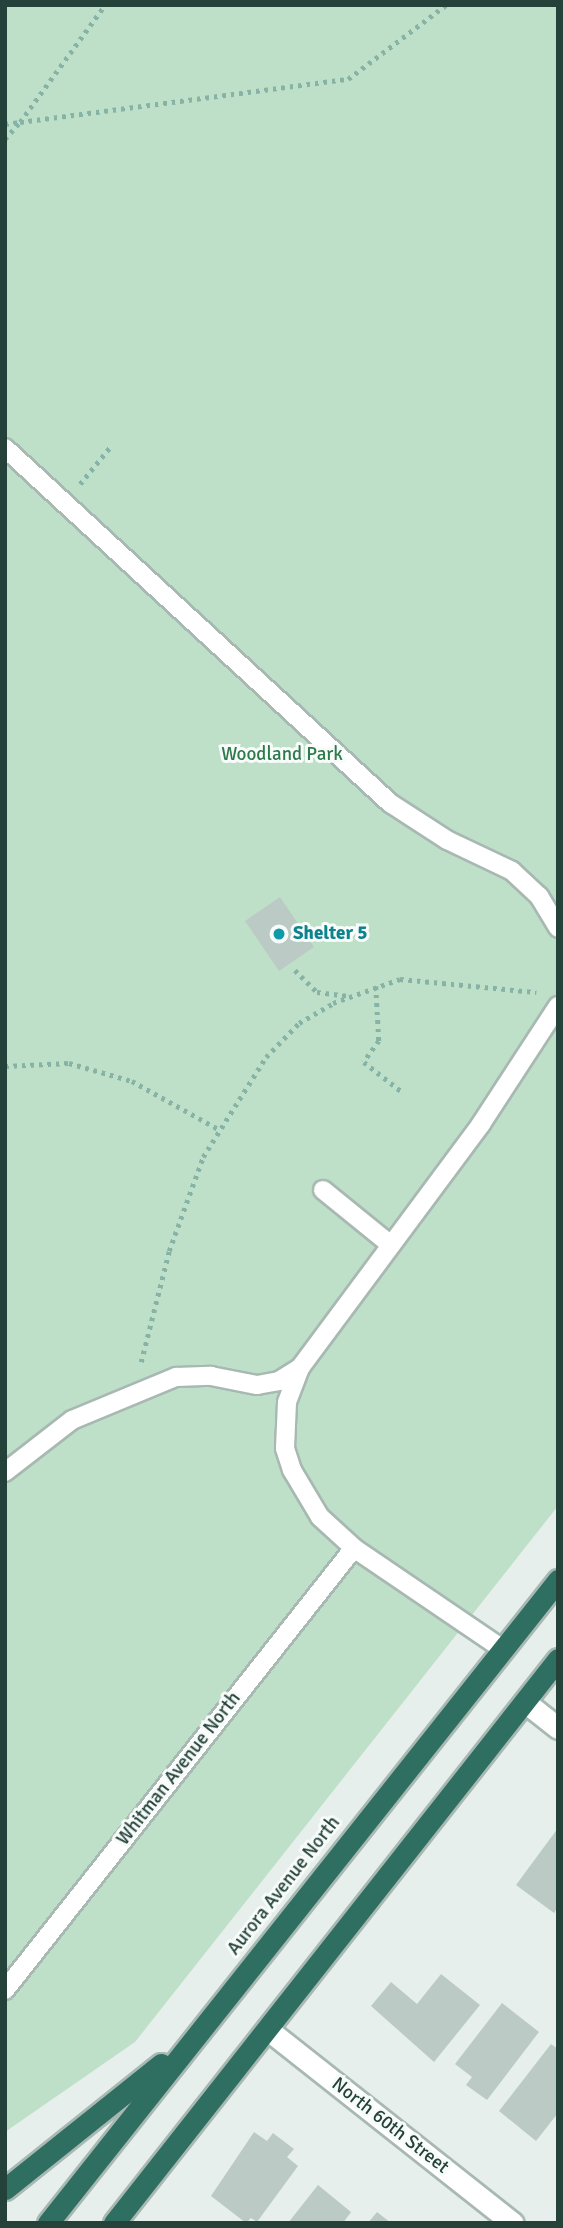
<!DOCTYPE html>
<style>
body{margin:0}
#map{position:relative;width:563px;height:2228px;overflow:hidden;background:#e6efeb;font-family:Signika,sans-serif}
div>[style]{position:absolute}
.green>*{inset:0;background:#bfe0c8}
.building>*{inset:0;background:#bbcac4}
.path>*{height:4.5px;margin-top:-2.25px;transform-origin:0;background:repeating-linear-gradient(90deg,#86b3a5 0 3.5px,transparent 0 8.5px)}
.roads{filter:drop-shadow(2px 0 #a8b8b2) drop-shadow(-2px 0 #a8b8b2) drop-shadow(0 2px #a8b8b2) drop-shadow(0 -2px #a8b8b2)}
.lane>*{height:18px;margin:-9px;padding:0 9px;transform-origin:9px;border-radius:9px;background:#fff}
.street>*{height:21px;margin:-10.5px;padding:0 10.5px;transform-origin:10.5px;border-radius:10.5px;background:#fff}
.highway>*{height:21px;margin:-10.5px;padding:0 10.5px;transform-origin:10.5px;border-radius:10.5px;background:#2f6f62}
.dots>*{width:19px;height:19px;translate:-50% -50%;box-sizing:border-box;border:4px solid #f7fbf9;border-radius:50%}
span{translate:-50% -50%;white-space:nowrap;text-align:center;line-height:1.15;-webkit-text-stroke:6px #f7fbf9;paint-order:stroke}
.park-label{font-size:19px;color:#2d7a4b}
.culture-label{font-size:19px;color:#0d838f;font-weight:700}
.left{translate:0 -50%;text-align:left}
.street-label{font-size:19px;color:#24423a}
.frame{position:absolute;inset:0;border:7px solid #24423a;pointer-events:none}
</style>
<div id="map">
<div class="green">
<i style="clip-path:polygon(5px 5px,558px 5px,558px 1506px,135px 2042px,5px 2132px)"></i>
</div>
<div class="building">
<i style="clip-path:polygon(280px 897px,314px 947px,279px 971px,245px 921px)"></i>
<i style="clip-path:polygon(558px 1828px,558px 1907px,554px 1913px,516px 1885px)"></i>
<i style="clip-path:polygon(441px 1974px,480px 2005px,434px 2062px,371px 2006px,391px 1982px,417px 2004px)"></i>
<i style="clip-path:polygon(502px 2003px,539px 2032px,487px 2100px,466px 2085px,472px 2077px,455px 2064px)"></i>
<i style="clip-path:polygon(551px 2044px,558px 2049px,558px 2113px,536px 2141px,499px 2111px)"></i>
<i style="clip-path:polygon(254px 2132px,267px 2141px,273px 2133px,294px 2149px,287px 2157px,298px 2166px,257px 2222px,251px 2218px,246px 2223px,211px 2196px)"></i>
<i style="clip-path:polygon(318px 2185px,351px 2212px,343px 2223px,288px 2223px)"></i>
<i style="clip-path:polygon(377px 2212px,391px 2223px,368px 2223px)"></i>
</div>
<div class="path">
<i style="left:5px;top:124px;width:15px;rotate:-8deg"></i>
<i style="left:20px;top:122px;width:145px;rotate:-54deg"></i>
<i style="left:5px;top:139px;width:23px;rotate:-49deg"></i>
<i style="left:20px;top:122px;width:331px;rotate:-7.5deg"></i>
<i style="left:348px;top:79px;width:123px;rotate:-37.1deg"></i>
<i style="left:80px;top:484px;width:49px;rotate:-50.8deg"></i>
<i style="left:295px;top:970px;width:31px;rotate:45deg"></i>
<i style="left:317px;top:992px;width:32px;rotate:7deg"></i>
<i style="left:376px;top:986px;width:55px;rotate:86.9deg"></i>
<i style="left:379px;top:1041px;width:26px;rotate:126deg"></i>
<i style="left:364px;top:1062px;width:47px;rotate:38.1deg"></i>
<i style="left:5px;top:1066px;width:64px;rotate:-2.7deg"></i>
<i style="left:69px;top:1063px;width:66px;rotate:15.9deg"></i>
<i style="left:132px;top:1081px;width:101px;rotate:29.1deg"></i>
<i style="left:141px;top:1362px;width:114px;rotate:-75.8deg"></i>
<i style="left:169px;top:1251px;width:100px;rotate:-70.1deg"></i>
<i style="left:203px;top:1157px;width:118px;rotate:-57.8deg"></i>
<i style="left:266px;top:1057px;width:47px;rotate:-45.9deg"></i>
<i style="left:299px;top:1023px;width:39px;rotate:-30deg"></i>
<i style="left:333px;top:1003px;width:71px;rotate:-19.7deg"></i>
<i style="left:400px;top:979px;width:137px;rotate:5.5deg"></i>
</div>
<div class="roads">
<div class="lane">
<i style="left:5px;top:448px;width:524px;rotate:42.68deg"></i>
<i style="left:390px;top:803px;width:68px;rotate:33deg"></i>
<i style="left:447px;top:840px;width:72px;rotate:25.5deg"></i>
<i style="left:512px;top:871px;width:37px;rotate:43deg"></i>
<i style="left:539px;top:896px;width:37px;rotate:59deg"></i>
<i style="left:323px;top:1190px;width:87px;rotate:39deg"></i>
<i style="left:5px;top:1472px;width:85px;rotate:-37.8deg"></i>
<i style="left:72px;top:1420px;width:113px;rotate:-22.5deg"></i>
<i style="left:176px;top:1377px;width:35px;rotate:-2deg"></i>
<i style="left:211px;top:1376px;width:47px;rotate:11.1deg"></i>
<i style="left:257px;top:1385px;width:22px;rotate:-10deg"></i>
<i style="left:279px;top:1381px;width:25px;rotate:-32deg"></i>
<i style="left:501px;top:1648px;width:178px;rotate:-145.8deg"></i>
<i style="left:354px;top:1548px;width:46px;rotate:-137.6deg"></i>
<i style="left:320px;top:1517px;width:55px;rotate:-120.8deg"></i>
<i style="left:292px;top:1470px;width:23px;rotate:-108deg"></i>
<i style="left:285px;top:1448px;width:46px;rotate:-87.5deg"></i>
<i style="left:287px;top:1402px;width:36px;rotate:-69deg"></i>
<i style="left:300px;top:1368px;width:304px;rotate:-53.4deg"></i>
<i style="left:481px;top:1124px;width:141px;rotate:-56.9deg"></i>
<i style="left:5px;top:1990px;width:563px;rotate:-51.71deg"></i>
</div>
<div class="street">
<i style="left:525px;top:1702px;width:42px;rotate:38.2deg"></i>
<i style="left:267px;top:2029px;width:313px;rotate:38.3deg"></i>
</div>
<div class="highway">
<i style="left:5px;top:2189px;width:200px;rotate:-38.7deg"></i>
<i style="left:48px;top:2223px;width:821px;rotate:-51.58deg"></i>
<i style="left:114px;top:2223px;width:718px;rotate:-51.79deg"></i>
</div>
</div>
<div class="dots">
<i style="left:279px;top:934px;background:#0f9aa8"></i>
</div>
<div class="park-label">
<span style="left:282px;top:755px">Woodland Park</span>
</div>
<div class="culture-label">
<span class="left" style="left:293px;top:934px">Shelter 5</span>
</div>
<div class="street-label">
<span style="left:179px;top:1769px;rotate:-52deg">Whitman Avenue North</span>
<span style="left:284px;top:1886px;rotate:-52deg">Aurora Avenue North</span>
<span style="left:390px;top:2126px;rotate:38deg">North 60th Street</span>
</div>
<div class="frame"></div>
</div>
